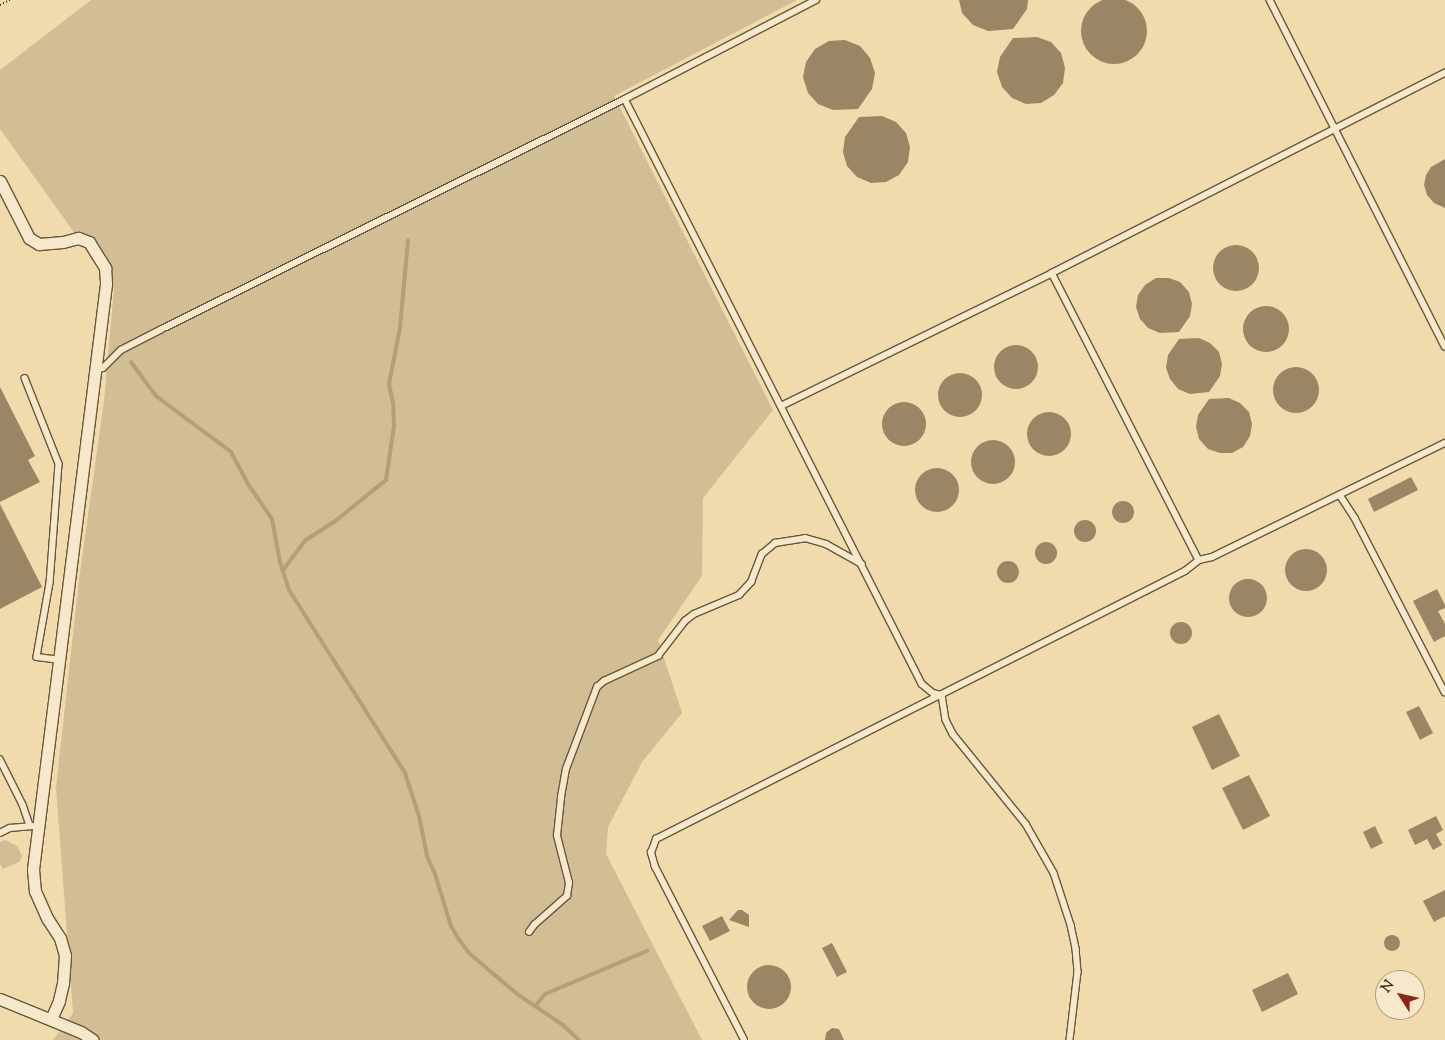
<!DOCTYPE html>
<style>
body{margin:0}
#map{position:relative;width:1445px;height:1040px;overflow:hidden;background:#f1dbad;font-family:"Sorts Mill Goudy",serif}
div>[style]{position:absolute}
.green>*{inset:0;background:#d2bd94}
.stream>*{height:4px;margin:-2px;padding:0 2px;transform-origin:2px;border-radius:2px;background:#b39f7a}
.building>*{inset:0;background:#9a8665}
.round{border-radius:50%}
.path>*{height:2px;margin-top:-1px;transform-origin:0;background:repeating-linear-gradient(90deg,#3c2a17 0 1px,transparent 0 3.5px)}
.roads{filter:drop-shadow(1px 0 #69563c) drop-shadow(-1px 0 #69563c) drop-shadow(0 1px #69563c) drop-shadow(0 -1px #69563c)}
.lane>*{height:5.5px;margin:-2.75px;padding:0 2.75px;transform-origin:2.75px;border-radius:2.75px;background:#f6e8ca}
.street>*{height:11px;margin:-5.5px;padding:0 5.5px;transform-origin:5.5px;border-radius:5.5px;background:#f6e8ca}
span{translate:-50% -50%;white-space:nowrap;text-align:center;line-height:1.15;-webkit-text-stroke:4px #f6e8ca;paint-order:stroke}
.north{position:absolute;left:1375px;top:970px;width:50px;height:50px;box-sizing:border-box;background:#f6e8ca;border:1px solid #ac9c82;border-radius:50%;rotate:305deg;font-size:14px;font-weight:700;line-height:20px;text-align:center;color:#3c2a17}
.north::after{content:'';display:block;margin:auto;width:18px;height:22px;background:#8f2418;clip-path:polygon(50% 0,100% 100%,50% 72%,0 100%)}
</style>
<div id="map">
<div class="green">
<i style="clip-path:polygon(91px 0,797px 0,614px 96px,773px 410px,703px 498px,702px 576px,658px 640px,682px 713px,642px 762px,608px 827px,606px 854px,702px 1040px,53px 1040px,73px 1013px,56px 788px,79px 580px,104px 401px,114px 288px,0 129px,0 70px)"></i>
<i style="clip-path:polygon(5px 840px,17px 846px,22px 856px,19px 862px,3px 869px,0 864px,0 842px)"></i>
</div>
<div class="stream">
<i style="left:131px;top:362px;width:42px;rotate:53.7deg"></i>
<i style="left:156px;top:396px;width:94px;rotate:36.7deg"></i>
<i style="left:231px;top:452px;width:36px;rotate:62deg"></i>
<i style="left:248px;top:484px;width:42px;rotate:55.6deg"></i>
<i style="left:272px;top:519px;width:44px;rotate:79.5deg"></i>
<i style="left:280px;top:562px;width:29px;rotate:72deg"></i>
<i style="left:289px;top:590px;width:217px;rotate:57.6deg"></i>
<i style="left:405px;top:773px;width:45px;rotate:72deg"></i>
<i style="left:419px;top:816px;width:41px;rotate:78.7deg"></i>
<i style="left:427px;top:856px;width:20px;rotate:66deg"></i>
<i style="left:435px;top:874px;width:54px;rotate:72.9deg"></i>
<i style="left:451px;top:926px;width:14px;rotate:60deg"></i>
<i style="left:458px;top:938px;width:17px;rotate:54deg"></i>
<i style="left:468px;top:952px;width:29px;rotate:41deg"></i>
<i style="left:490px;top:971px;width:39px;rotate:40deg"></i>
<i style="left:520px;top:996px;width:52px;rotate:34deg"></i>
<i style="left:563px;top:1025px;width:22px;rotate:43deg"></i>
<i style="left:283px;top:570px;width:38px;rotate:-53deg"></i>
<i style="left:306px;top:540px;width:33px;rotate:-33deg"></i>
<i style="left:334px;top:522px;width:67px;rotate:-38.9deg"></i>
<i style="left:386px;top:480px;width:55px;rotate:-81.6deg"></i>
<i style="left:394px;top:426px;width:23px;rotate:-92deg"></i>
<i style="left:393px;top:403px;width:19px;rotate:-102deg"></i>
<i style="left:389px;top:384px;width:57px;rotate:-78.9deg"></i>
<i style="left:400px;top:328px;width:88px;rotate:-84.8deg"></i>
<i style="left:535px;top:1006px;width:16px;rotate:-50deg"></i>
<i style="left:545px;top:994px;width:111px;rotate:-22.9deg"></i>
</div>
<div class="building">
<i class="round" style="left:1081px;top:-2px;width:66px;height:66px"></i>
<i style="clip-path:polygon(959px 0,1028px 0,1027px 9px,1013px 29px,988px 31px,973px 25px,962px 13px)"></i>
<i style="clip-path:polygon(1037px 37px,1051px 42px,1061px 53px,1065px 68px,1063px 83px,1054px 95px,1041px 103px,1026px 104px,1012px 98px,1002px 87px,997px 72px,1000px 57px,1013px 38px)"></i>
<i style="clip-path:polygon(845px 40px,860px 46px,870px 58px,875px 73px,872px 89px,858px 109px,833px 110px,818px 104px,808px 93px,803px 77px,806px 62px,815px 49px,829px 41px)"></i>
<i style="clip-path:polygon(882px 116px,896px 122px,906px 133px,910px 147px,908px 162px,899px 175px,886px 182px,871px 183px,857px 177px,847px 166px,843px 152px,845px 137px,859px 117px)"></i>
<i style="clip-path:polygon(1445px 159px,1445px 208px,1434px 203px,1427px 195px,1424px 185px,1426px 175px,1431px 167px)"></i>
<i class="round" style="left:1213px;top:245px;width:46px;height:46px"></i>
<i style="clip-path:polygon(1156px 278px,1169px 278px,1180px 282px,1189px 292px,1192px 304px,1190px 316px,1179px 332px,1160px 333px,1148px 328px,1140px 319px,1136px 307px,1138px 295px,1145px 285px)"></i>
<i class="round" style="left:1243px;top:306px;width:46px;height:46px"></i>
<i style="clip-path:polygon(1199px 338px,1210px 343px,1219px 352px,1222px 364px,1220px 376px,1209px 392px,1190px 394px,1178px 389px,1170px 379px,1166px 368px,1168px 355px,1179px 339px)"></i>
<i class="round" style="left:994px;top:345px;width:44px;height:44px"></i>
<i class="round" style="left:1273px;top:367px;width:46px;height:46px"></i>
<i class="round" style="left:938px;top:373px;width:44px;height:44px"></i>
<i style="clip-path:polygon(0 387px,35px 456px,28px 460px,40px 482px,0 502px)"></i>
<i style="clip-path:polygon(1229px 398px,1240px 403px,1249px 412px,1252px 424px,1250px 436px,1243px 447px,1232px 453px,1220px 453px,1208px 449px,1199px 439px,1196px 427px,1198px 415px,1209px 399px)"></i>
<i class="round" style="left:882px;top:402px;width:44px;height:44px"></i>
<i class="round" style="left:1027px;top:412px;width:44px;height:44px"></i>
<i class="round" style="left:971px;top:440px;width:44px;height:44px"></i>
<i class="round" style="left:915px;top:468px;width:44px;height:44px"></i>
<i style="clip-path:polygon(1411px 477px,1418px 490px,1374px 512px,1368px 499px)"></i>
<i class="round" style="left:1112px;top:501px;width:22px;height:22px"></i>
<i style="clip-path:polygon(0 504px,42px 587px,0 609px)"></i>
<i class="round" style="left:1074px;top:520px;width:22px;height:22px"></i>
<i class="round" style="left:1035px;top:542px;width:22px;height:22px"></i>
<i class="round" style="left:1285px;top:549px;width:42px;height:42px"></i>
<i class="round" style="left:997px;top:561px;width:22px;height:22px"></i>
<i class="round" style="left:1229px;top:579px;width:38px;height:38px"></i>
<i style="clip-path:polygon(1437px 589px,1445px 605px,1445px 608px,1438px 611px,1445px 624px,1445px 636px,1434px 642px,1413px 601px)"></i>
<i class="round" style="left:1170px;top:622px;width:22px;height:22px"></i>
<i style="clip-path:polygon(1419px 706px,1433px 733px,1420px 740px,1406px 712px)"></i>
<i style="clip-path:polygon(1219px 714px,1240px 756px,1212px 770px,1192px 727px)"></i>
<i style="clip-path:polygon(1249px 775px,1270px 816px,1243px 830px,1222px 788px)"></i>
<i style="clip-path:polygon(1436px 816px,1443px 830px,1436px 834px,1442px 845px,1433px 850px,1427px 839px,1415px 845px,1408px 830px)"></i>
<i style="clip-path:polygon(1375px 826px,1383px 843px,1371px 849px,1363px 832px)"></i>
<i style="clip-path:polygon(1445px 890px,1445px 916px,1434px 922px,1423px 901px)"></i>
<i style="clip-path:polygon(738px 910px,742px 910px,749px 915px,749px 927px,729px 920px)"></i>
<i style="clip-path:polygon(722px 916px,730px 931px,710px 941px,702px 926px)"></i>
<i class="round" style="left:1384px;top:935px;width:16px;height:16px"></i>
<i style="clip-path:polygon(832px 943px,847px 972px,837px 977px,822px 948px)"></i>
<i class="round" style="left:747px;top:965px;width:44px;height:44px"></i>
<i style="clip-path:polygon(1288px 973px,1298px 994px,1262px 1012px,1252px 990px)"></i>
<i style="clip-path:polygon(832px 1028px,839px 1029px,844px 1040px,825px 1040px,826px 1033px)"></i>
</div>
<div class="path">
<i style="left:0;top:5px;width:11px;rotate:-27deg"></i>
</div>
<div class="roads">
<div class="lane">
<i style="left:1270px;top:0;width:388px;rotate:63.2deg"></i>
<i style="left:625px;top:99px;width:656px;rotate:63.08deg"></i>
<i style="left:922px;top:684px;width:14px;rotate:39deg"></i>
<i style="left:933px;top:693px;width:9px;rotate:13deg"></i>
<i style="left:942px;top:695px;width:25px;rotate:81deg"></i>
<i style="left:946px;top:720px;width:16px;rotate:63deg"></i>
<i style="left:953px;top:734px;width:116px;rotate:51deg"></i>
<i style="left:1026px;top:824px;width:56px;rotate:60.3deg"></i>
<i style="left:1054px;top:873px;width:55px;rotate:71.9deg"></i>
<i style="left:1071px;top:925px;width:25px;rotate:78deg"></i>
<i style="left:1076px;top:949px;width:23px;rotate:85deg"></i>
<i style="left:1078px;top:972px;width:68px;rotate:96.7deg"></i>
<i style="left:1052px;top:273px;width:322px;rotate:62.9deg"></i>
<i style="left:95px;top:370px;width:8px;rotate:-14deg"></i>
<i style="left:103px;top:368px;width:25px;rotate:-45deg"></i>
<i style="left:121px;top:350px;width:46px;rotate:-27.1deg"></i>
<i style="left:162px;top:329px;width:517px;rotate:-26.42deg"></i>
<i style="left:625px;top:99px;width:215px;rotate:-27.4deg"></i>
<i style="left:25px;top:378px;width:92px;rotate:68.4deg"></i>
<i style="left:59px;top:464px;width:119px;rotate:94.3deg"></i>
<i style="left:50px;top:583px;width:75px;rotate:100deg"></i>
<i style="left:37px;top:657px;width:24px;rotate:7deg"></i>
<i style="left:781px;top:406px;width:302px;rotate:-26.1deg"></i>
<i style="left:1052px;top:273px;width:441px;rotate:-27deg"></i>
<i style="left:1340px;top:495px;width:27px;rotate:57deg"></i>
<i style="left:1355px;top:518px;width:196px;rotate:62.7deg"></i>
<i style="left:0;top:759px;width:51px;rotate:63.4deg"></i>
<i style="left:23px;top:805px;width:21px;rotate:71deg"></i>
<i style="left:0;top:833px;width:11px;rotate:-27deg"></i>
<i style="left:10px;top:828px;width:23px;rotate:-5deg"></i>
<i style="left:529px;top:932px;width:9px;rotate:-54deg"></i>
<i style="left:534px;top:925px;width:44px;rotate:-41.3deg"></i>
<i style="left:567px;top:896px;width:13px;rotate:-81deg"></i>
<i style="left:569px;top:883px;width:49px;rotate:-104.3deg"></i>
<i style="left:557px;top:836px;width:39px;rotate:-84deg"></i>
<i style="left:561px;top:797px;width:28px;rotate:-80deg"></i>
<i style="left:566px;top:769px;width:88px;rotate:-69.3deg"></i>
<i style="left:597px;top:687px;width:9px;rotate:-41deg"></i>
<i style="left:604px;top:681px;width:60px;rotate:-24.8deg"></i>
<i style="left:658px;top:656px;width:44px;rotate:-52.4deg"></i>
<i style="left:685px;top:621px;width:11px;rotate:-38deg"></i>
<i style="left:694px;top:614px;width:49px;rotate:-22.9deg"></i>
<i style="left:739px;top:595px;width:18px;rotate:-47deg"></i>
<i style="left:751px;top:582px;width:30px;rotate:-69deg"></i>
<i style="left:762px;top:554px;width:17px;rotate:-40deg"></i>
<i style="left:775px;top:543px;width:30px;rotate:-9deg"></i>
<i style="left:805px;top:538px;width:22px;rotate:16deg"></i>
<i style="left:826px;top:544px;width:41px;rotate:29.1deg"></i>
<i style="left:744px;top:1040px;width:195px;rotate:-117.2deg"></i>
<i style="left:655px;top:867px;width:15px;rotate:-106deg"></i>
<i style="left:651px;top:853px;width:15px;rotate:-70deg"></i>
<i style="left:656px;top:839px;width:593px;rotate:-26.87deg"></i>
<i style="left:1185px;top:571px;width:18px;rotate:-38deg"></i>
<i style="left:1199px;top:560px;width:13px;rotate:-13deg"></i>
<i style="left:1212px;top:557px;width:259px;rotate:-26.1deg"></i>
</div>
<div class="street">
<i style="left:0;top:181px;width:64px;rotate:63deg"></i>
<i style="left:29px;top:238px;width:12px;rotate:31deg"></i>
<i style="left:39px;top:244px;width:24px;rotate:-5deg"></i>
<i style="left:63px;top:242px;width:16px;rotate:-15deg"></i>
<i style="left:78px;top:238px;width:12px;rotate:20deg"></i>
<i style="left:89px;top:242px;width:31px;rotate:58deg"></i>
<i style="left:105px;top:268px;width:16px;rotate:86deg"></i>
<i style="left:106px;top:284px;width:590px;rotate:97.11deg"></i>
<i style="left:33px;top:869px;width:22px;rotate:85deg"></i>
<i style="left:35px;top:891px;width:30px;rotate:66deg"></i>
<i style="left:47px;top:918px;width:24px;rotate:57deg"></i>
<i style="left:60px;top:938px;width:18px;rotate:74deg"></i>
<i style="left:65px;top:955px;width:28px;rotate:94deg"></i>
<i style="left:63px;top:983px;width:18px;rotate:103deg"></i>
<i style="left:59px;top:1001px;width:20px;rotate:114deg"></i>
<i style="left:0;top:999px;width:87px;rotate:22.2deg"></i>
<i style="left:81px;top:1032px;width:14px;rotate:34deg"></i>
</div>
</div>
<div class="north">N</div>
</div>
